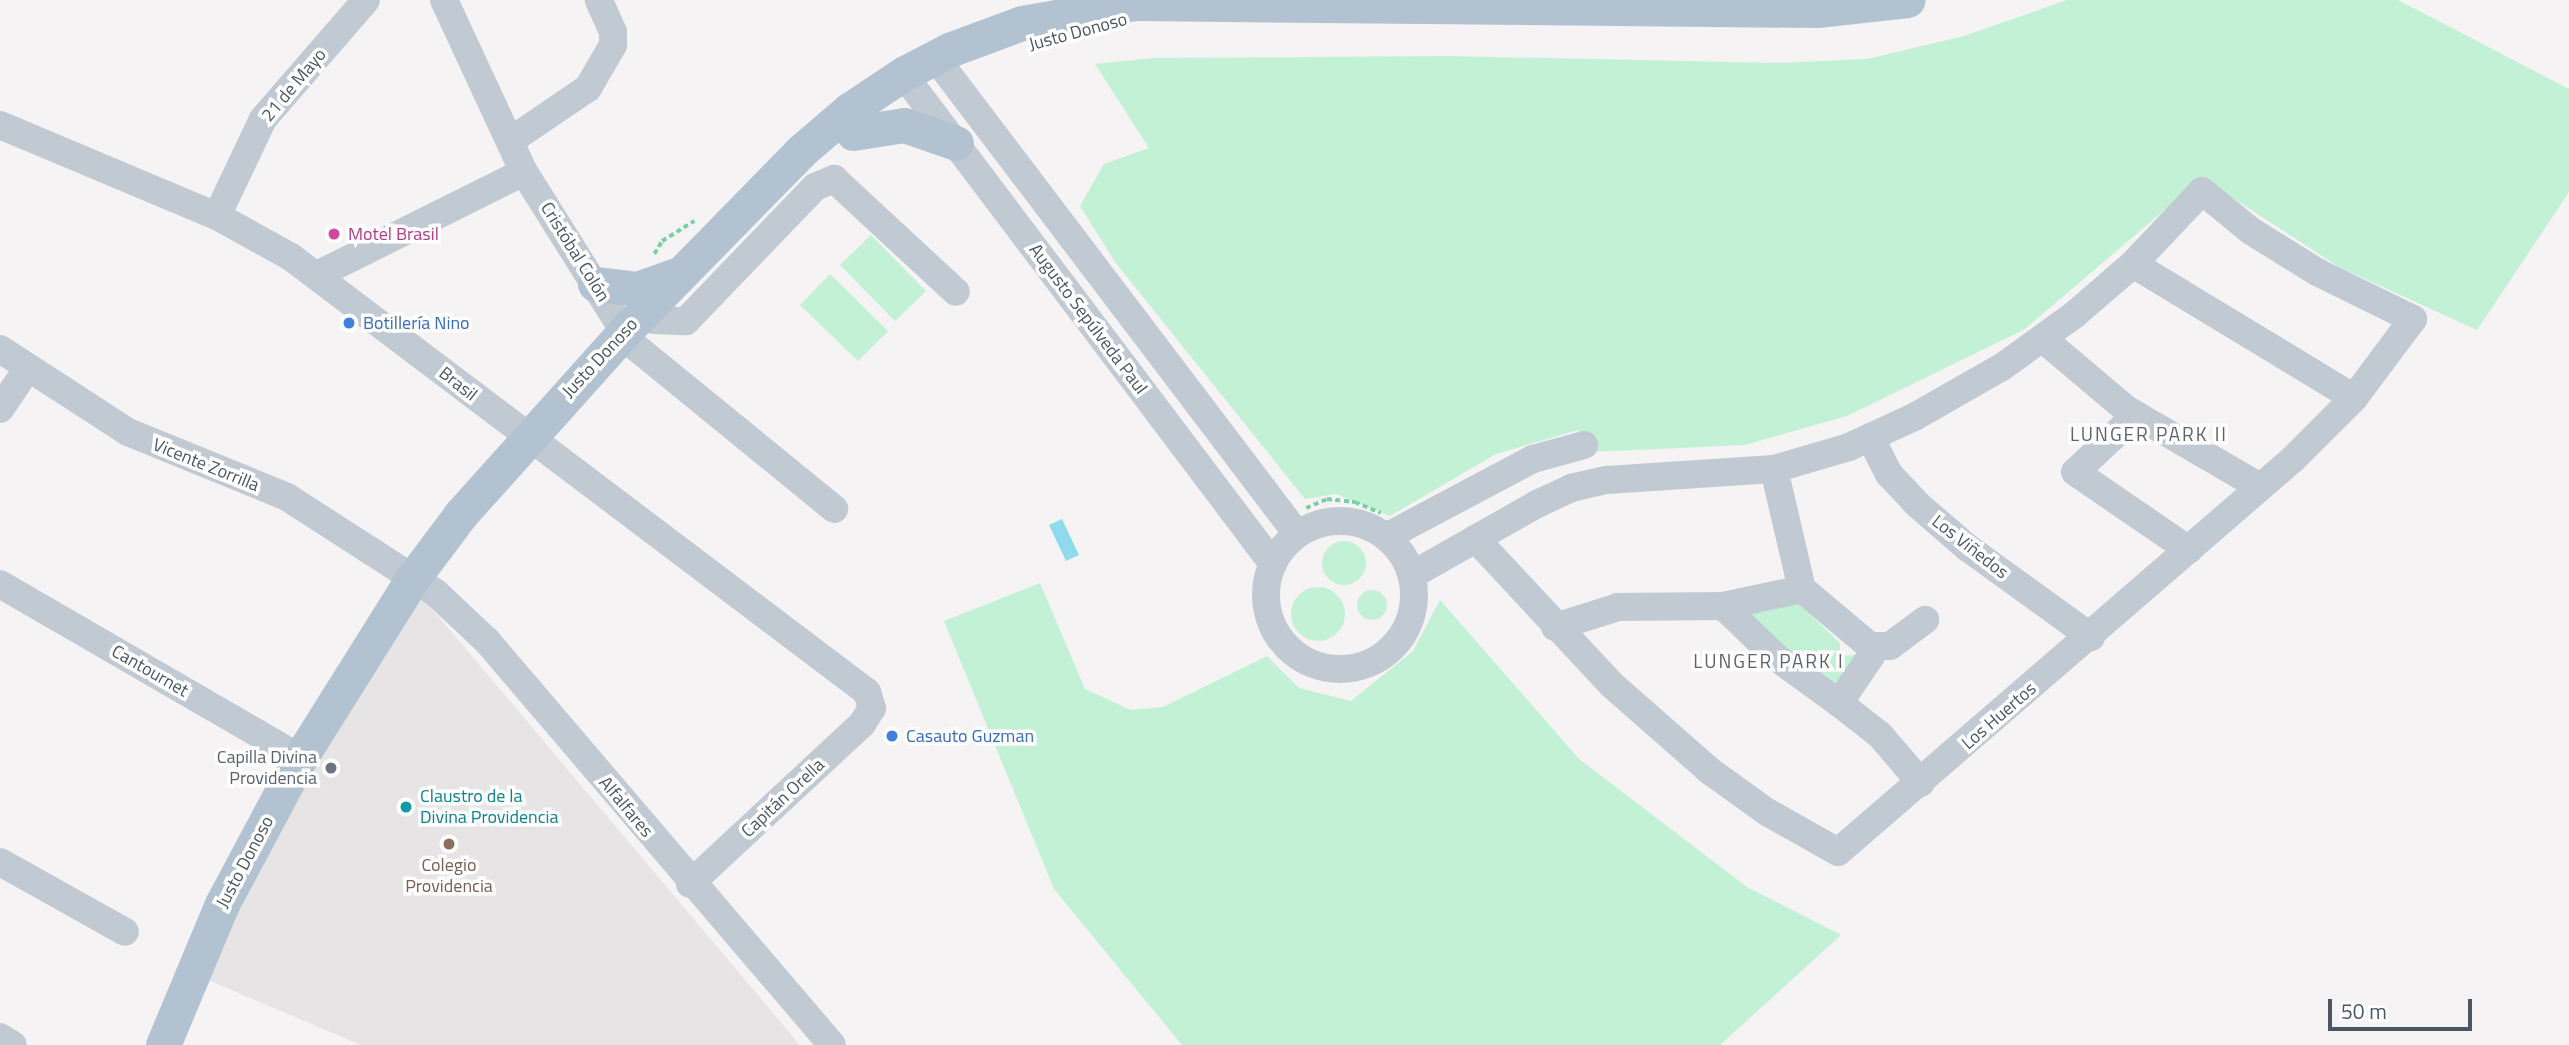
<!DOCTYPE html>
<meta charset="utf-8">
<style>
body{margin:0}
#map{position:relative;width:2569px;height:1045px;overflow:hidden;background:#f5f3f3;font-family:"Titillium Web",sans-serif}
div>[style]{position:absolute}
.education>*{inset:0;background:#e6e4e5}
.green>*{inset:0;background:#c3f1d5}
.round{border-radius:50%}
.water>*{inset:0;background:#90daee}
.path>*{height:3.5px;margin-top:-1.75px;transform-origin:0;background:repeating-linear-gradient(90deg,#7ad0a6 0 5px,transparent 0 8.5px)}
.minor>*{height:28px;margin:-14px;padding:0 14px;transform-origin:14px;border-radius:14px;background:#c1cad2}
.minor>.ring{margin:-14px;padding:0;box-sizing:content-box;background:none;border:28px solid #c1cad2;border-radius:50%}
.major>*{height:35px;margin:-17.5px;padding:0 17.5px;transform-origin:17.5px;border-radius:17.5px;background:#b3c2d1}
.dots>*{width:19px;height:19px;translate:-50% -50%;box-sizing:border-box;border:4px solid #fff;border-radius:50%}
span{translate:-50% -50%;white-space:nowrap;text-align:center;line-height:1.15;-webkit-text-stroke:7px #fff;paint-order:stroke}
.street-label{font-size:18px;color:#4a5661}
.hotel-label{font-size:18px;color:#b23c85}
.left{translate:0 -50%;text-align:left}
.shop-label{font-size:18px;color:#366cbe}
.worship-label{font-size:18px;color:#5b616d}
.right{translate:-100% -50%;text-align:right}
.culture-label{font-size:18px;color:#0d838f}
.education-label{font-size:18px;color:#785e54}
.neighbourhood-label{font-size:19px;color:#5f6368;letter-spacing:2px}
.scale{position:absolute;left:2328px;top:999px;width:144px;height:32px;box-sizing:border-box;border:4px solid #4a5661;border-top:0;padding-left:9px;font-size:21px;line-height:24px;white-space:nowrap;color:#4a5661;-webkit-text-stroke:5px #fff;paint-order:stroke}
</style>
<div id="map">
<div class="education">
<i style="clip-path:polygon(417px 591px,800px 1045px,361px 1045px,203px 978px,312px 754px)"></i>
</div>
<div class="green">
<i style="clip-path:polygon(2067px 0,2398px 0,2569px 89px,2569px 192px,2477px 330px,2339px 267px,2202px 178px,2025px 329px,1847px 416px,1745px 445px,1589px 452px,1578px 430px,1496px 454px,1390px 516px,1336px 494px,1305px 499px,1115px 262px,1080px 206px,1104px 164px,1149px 148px,1095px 64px,1154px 58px,1449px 56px,1778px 63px,1867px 59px,1964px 36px)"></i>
<i style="clip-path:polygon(871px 235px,926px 291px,895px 321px,840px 265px)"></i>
<i style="clip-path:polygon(830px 274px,888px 331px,858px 361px,800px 305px)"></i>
<i class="round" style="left:1322px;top:541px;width:44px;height:44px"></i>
<i style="clip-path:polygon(1040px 583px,1085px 689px,1131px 710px,1163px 707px,1267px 656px,1299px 688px,1351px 701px,1413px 651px,1440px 600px,1579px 759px,1747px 887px,1841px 935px,1720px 1045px,1182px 1045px,1054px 889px,944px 621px)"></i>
<i class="round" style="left:1291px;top:587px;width:54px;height:54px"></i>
<i class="round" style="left:1357px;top:590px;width:30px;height:30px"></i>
<i style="clip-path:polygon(1797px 602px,1840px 643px,1840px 656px,1856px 655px,1844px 678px,1830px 684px,1751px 621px,1750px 609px)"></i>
</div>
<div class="water">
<i style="clip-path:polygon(1062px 519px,1079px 555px,1066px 561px,1049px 525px)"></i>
</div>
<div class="path">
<i style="left:654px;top:254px;width:15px;rotate:-58deg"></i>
<i style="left:662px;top:241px;width:38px;rotate:-32deg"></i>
<i style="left:1306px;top:508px;width:23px;rotate:-23deg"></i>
<i style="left:1327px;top:499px;width:28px;rotate:6deg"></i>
<i style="left:1355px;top:502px;width:28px;rotate:23deg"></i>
</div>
<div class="minor">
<i style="left:444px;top:0;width:190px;rotate:65.1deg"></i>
<i style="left:524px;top:172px;width:203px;rotate:57.9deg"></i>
<i style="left:632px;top:344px;width:261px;rotate:39.2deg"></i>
<i style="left:935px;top:57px;width:599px;rotate:52.8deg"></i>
<i style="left:903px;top:74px;width:614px;rotate:52.94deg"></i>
<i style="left:0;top:125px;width:235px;rotate:22.8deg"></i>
<i style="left:217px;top:216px;width:85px;rotate:29deg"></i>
<i style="left:291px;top:257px;width:722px;rotate:37.06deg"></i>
<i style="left:867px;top:692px;width:17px;rotate:73deg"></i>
<i style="left:872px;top:708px;width:19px;rotate:122deg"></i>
<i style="left:862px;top:724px;width:235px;rotate:137.1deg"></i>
<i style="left:510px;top:141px;width:94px;rotate:-34.2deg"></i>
<i style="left:588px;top:88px;width:50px;rotate:-59.8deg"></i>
<i style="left:613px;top:45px;width:13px;rotate:-90deg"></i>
<i style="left:613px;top:32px;width:35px;rotate:-114deg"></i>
<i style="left:217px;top:216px;width:107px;rotate:-64.6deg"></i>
<i style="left:263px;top:119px;width:157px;rotate:-49.1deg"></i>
<i style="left:2133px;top:264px;width:258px;rotate:31.2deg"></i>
<i style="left:317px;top:275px;width:231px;rotate:-26.5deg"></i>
<i style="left:653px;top:320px;width:33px;rotate:2deg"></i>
<i style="left:686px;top:321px;width:186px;rotate:-46.1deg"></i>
<i style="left:815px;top:187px;width:21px;rotate:-23deg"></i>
<i style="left:834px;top:179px;width:166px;rotate:42.8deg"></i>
<i style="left:2043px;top:339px;width:109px;rotate:40.1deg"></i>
<i style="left:2126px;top:409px;width:155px;rotate:30.2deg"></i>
<i style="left:0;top:349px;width:153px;rotate:33deg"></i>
<i style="left:128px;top:432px;width:172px;rotate:22.2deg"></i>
<i style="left:287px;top:497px;width:177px;rotate:32.8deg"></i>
<i style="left:436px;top:593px;width:70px;rotate:43.3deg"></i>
<i style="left:487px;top:641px;width:531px;rotate:49.5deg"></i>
<i style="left:0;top:409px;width:50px;rotate:-55.7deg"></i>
<i style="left:2136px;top:415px;width:83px;rotate:136.9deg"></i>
<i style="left:2075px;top:472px;width:138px;rotate:34.4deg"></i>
<i style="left:1870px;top:437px;width:42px;rotate:62.8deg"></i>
<i style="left:1889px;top:474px;width:42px;rotate:46.9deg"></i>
<i style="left:1918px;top:505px;width:66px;rotate:40.7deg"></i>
<i style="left:1968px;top:548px;width:152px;rotate:35.9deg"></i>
<i style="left:1774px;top:469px;width:123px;rotate:76.9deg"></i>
<i style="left:1802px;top:589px;width:89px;rotate:40deg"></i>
<i style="left:1870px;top:646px;width:10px;rotate:84deg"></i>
<i style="left:1871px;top:656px;width:57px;rotate:124.2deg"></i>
<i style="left:1839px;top:703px;width:52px;rotate:38deg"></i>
<i style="left:1880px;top:735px;width:63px;rotate:49.5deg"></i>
<i class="ring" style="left:1266px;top:521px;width:120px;height:120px"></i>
<i style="left:1386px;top:537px;width:166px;rotate:-28deg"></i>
<i style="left:1533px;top:459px;width:53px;rotate:-15.4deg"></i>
<i style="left:1412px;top:575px;width:144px;rotate:-29.6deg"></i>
<i style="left:1537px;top:504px;width:38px;rotate:-25deg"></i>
<i style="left:1571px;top:488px;width:37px;rotate:-13deg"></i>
<i style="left:1607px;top:480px;width:167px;rotate:-3.8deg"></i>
<i style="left:1774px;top:469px;width:78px;rotate:-16.3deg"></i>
<i style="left:1849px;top:447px;width:74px;rotate:-24.8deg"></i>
<i style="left:1916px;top:416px;width:99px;rotate:-29.7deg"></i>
<i style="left:2002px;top:367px;width:89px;rotate:-35.8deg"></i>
<i style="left:2074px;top:315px;width:78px;rotate:-40.8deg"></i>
<i style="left:2133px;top:264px;width:100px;rotate:-46.6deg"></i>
<i style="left:2202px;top:191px;width:63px;rotate:39.2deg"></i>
<i style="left:2251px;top:231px;width:78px;rotate:31.8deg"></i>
<i style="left:2317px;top:272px;width:107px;rotate:26.1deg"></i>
<i style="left:2413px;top:319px;width:99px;rotate:126.8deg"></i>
<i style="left:2354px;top:398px;width:86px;rotate:135deg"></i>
<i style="left:2293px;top:459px;width:601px;rotate:139.18deg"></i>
<i style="left:1838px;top:852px;width:81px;rotate:-150.6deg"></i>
<i style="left:1767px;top:812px;width:70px;rotate:-144.3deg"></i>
<i style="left:1710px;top:771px;width:130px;rotate:-138.7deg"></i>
<i style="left:1612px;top:685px;width:200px;rotate:-133deg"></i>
<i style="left:0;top:584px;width:347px;rotate:30.1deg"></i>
<i style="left:1723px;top:606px;width:75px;rotate:43.9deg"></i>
<i style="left:1777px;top:658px;width:77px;rotate:36deg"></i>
<i style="left:1555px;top:627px;width:66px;rotate:-17.6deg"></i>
<i style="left:1618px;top:607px;width:105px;rotate:-0.5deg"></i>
<i style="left:1723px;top:606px;width:81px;rotate:-12.1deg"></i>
<i style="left:1870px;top:646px;width:20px"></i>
<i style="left:1890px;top:646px;width:44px;rotate:-36.6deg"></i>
<i style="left:0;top:862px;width:143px;rotate:29.2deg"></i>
<i style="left:0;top:1037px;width:15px;rotate:32deg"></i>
</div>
<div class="major">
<i style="left:853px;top:133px;width:52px;rotate:-8.9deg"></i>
<i style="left:904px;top:125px;width:55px;rotate:19.1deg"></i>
<i style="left:595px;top:284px;width:42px;rotate:6.8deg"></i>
<i style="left:637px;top:289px;width:41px;rotate:-19.7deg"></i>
<i style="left:163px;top:1045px;width:153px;rotate:-67.3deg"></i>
<i style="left:222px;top:904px;width:166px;rotate:-61.9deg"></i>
<i style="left:300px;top:758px;width:213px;rotate:-57.9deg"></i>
<i style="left:413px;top:578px;width:80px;rotate:-53.1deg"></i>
<i style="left:461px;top:514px;width:246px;rotate:-48.1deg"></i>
<i style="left:625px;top:331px;width:250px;rotate:-45.6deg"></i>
<i style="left:800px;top:152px;width:65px;rotate:-40.6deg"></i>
<i style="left:849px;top:110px;width:65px;rotate:-33.7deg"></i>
<i style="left:903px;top:74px;width:52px;rotate:-27.6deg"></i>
<i style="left:949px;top:50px;width:78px;rotate:-20.3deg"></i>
<i style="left:1022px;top:23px;width:116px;rotate:-10deg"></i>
<i style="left:1136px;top:3px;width:681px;rotate:0.59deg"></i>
<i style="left:1817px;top:10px;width:91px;rotate:-6.3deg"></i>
</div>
<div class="dots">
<i style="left:334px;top:234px;background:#d1479c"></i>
<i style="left:349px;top:323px;background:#3f7fe0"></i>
<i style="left:892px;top:736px;background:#3f7fe0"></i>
<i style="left:331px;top:768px;background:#6b7280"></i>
<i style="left:406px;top:807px;background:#0f9aa8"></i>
<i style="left:449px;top:844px;background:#8d6e63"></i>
</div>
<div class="street-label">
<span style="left:1078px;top:32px;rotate:-15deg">Justo Donoso</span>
<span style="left:294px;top:85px;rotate:-50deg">21 de Mayo</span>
<span style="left:575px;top:252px;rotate:58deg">Cristóbal Colón</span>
<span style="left:1088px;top:319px;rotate:53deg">Augusto Sepúlveda Paul</span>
<span style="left:600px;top:358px;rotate:-47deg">Justo Donoso</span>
<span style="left:458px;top:384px;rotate:38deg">Brasil</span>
<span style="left:206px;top:465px;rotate:22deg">Vicente Zorrilla</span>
<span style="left:1970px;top:547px;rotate:38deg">Los Viñedos</span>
<span style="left:150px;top:671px;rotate:30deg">Cantournet</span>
<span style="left:1999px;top:716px;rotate:-41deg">Los Huertos</span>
<span style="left:783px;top:798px;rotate:-43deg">Capitán Orella</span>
<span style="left:626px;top:807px;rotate:50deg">Alfalfares</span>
<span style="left:245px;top:862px;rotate:-62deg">Justo Donoso</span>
</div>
<div class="hotel-label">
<span class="left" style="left:348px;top:234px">Motel Brasil</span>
</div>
<div class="shop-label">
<span class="left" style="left:363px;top:323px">Botillería Nino</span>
<span class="left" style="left:906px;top:736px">Casauto Guzman</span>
</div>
<div class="worship-label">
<span class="right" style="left:317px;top:768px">Capilla Divina<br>Providencia</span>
</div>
<div class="culture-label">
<span class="left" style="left:420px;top:807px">Claustro de la<br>Divina Providencia</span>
</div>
<div class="education-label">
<span style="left:449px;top:876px">Colegio<br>Providencia</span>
</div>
<div class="neighbourhood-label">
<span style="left:2149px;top:434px">LUNGER PARK II</span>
<span style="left:1769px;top:661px">LUNGER PARK I</span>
</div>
<div class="scale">50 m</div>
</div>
